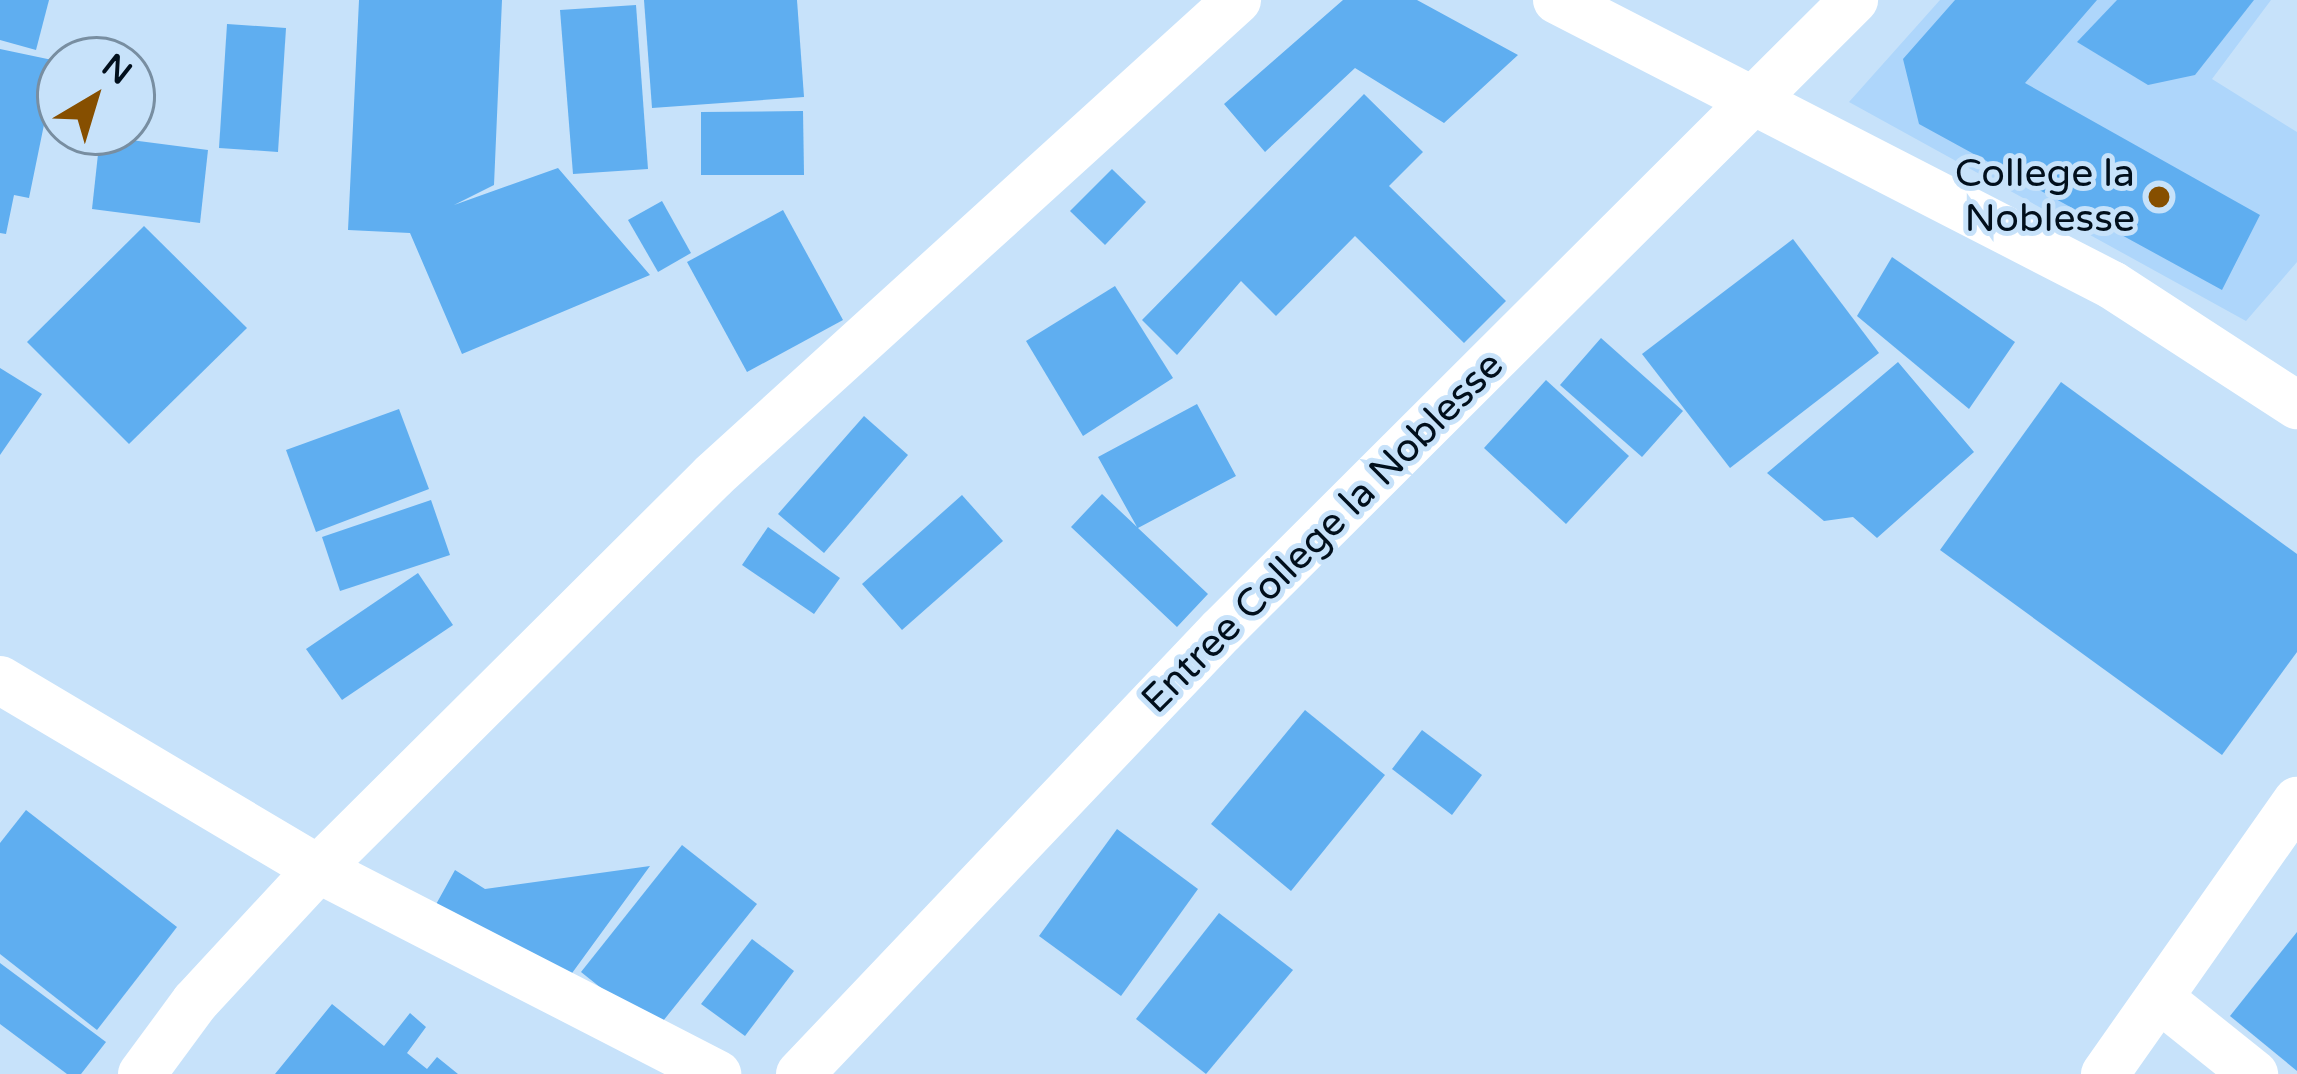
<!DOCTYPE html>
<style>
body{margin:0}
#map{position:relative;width:2297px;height:1074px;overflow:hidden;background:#c7e2fa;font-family:"Varela Round",sans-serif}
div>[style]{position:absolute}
.built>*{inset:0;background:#aed6fb}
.building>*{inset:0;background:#5faef0}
.minor>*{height:48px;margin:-24px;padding:0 24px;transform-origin:24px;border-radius:24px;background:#fff}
.dots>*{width:33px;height:33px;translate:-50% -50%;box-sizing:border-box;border:6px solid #c7e2fa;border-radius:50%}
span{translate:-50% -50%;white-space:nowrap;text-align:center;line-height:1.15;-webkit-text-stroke:10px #c7e2fa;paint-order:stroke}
.poi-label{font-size:39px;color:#010f1c}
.right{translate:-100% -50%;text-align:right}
.street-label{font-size:39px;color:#010f1c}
.north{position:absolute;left:36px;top:36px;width:120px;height:120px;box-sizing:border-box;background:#c7e2fa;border:3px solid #788ea1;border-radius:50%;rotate:38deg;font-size:33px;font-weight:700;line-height:48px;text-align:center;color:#010f1c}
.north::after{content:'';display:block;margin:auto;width:42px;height:54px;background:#864f00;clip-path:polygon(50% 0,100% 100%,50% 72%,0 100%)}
</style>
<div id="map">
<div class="built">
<i style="clip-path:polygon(1940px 0,2271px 0,2212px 79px,2297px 132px,2297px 262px,2246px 321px,1849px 102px)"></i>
</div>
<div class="building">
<i style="clip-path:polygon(0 0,49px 0,36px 50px,0 40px)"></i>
<i style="clip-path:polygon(359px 0,502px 0,494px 185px,454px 205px,558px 168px,650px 275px,462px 354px,410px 233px,348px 230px)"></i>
<i style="clip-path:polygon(644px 0,797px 0,804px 97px,652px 108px)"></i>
<i style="clip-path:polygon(1343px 0,1417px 0,1518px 55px,1444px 123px,1355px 68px,1265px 152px,1224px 104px)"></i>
<i style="clip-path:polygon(1955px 0,2097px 0,2025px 83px,2260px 215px,2222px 290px,1919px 124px,1903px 59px)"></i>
<i style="clip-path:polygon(2117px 0,2254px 0,2195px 75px,2148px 85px,2077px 42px)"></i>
<i style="clip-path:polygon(636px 5px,648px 169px,573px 174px,560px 10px)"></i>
<i style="clip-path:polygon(227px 24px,286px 28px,278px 152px,219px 148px)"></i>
<i style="clip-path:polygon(0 49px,57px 61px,29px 198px,14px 195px,6px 234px,0 233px)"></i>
<i style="clip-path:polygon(1364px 94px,1423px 152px,1389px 186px,1506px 301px,1464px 343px,1355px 236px,1276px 316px,1241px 281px,1177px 355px,1142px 320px)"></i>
<i style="clip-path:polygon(803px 111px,804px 175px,701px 175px,701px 112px)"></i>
<i style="clip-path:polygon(100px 136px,208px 150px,200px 223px,92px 209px)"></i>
<i style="clip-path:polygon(1112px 169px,1146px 202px,1105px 245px,1070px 211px)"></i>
<i style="clip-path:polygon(662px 201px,691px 253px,658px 272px,628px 220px)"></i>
<i style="clip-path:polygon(783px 210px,843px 320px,747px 372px,687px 262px)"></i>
<i style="clip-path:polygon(144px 226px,247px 328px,129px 444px,27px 342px)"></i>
<i style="clip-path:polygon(1793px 239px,1879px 353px,1730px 468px,1642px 354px)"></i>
<i style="clip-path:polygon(1892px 257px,2015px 342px,1969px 409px,1857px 316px)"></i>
<i style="clip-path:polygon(1115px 286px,1173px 378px,1083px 436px,1026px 341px)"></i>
<i style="clip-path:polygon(1601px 338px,1683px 411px,1642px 457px,1560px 385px)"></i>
<i style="clip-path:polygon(1898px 362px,1974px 452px,1877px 538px,1853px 517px,1824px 521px,1767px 473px)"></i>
<i style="clip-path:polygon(0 368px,42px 394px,0 455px)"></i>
<i style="clip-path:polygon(1546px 380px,1629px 456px,1566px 524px,1484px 448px)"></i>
<i style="clip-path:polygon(2061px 382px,2297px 554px,2297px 652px,2222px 755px,1940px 550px)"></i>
<i style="clip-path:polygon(1197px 404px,1236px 476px,1138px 528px,1208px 594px,1177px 627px,1071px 527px,1102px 494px,1137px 527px,1098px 457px)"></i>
<i style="clip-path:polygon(399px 409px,429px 489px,316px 532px,286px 450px)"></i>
<i style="clip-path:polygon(864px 416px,908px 455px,824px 553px,778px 514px)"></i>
<i style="clip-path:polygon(962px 495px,1003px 541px,902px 630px,862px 584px)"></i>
<i style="clip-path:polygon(431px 500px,450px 555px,340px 591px,322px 537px)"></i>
<i style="clip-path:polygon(768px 527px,840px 578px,814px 614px,742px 565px)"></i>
<i style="clip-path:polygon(418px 573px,453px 625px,342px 700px,306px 649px)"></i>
<i style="clip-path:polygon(1305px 710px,1385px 775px,1291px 891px,1211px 824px)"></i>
<i style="clip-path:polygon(1422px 730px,1482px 775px,1452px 815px,1392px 769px)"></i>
<i style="clip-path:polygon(26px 810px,177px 927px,97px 1030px,0 954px,0 843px)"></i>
<i style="clip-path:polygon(1117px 829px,1198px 889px,1121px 996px,1039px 936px)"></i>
<i style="clip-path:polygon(682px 845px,757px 904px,655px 1031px,581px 972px)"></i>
<i style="clip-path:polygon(650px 866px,559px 991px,429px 917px,455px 870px,485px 889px)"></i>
<i style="clip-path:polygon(1219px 913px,1293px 970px,1206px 1074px,1136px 1019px)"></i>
<i style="clip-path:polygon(2297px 932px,2297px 1071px,2230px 1016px)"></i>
<i style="clip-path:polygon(752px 939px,794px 971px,745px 1036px,701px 1004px)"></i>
<i style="clip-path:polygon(0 963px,106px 1042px,81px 1074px,67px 1074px,0 1024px)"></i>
<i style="clip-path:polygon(332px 1004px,384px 1046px,410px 1013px,426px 1027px,407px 1053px,427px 1069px,437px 1057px,458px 1074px,275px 1074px)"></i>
</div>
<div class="minor">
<i style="left:1557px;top:0;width:624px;rotate:27.18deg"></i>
<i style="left:2112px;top:285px;width:221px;rotate:33deg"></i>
<i style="left:0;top:680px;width:370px;rotate:30.7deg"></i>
<i style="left:318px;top:869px;width:449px;rotate:27.2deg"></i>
<i style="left:2159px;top:998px;width:122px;rotate:38.7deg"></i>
<i style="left:142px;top:1074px;width:89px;rotate:-53.6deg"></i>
<i style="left:195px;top:1002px;width:181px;rotate:-47.2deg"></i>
<i style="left:318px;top:869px;width:557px;rotate:-44.85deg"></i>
<i style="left:713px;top:476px;width:708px;rotate:-42.25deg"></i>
<i style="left:800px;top:1074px;width:611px;rotate:-46.46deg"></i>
<i style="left:1221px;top:631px;width:894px;rotate:-44.91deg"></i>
<i style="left:2105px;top:1074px;width:334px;rotate:-54.9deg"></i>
</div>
<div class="dots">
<i style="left:2159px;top:197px;background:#864f00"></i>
</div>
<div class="poi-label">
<span class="right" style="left:2135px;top:197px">College la<br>Noblesse</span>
</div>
<div class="street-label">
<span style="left:1323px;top:533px;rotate:-45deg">Entree College la Noblesse</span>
</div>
<div class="north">N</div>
</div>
